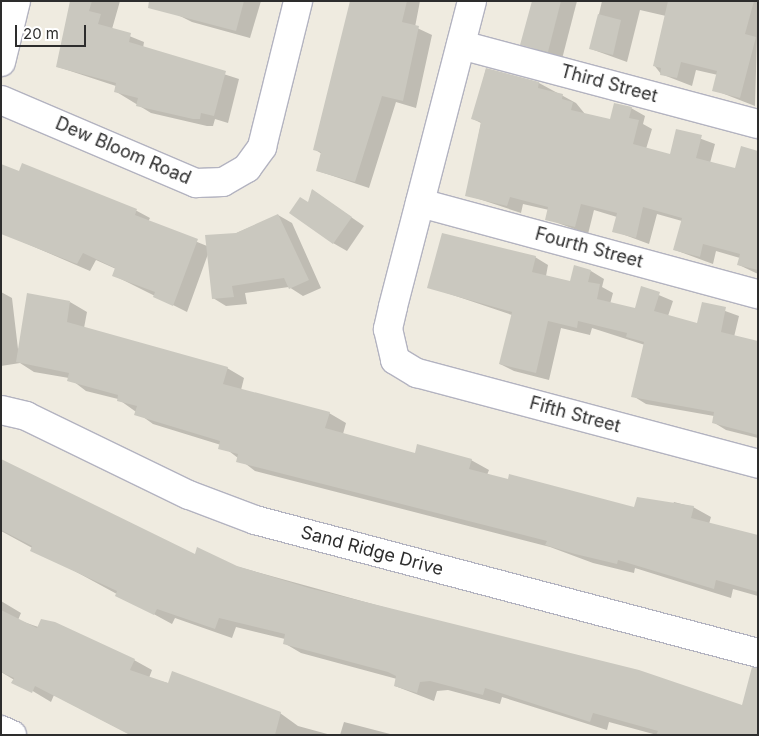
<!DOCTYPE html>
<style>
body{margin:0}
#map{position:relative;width:759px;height:736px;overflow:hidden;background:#efebe0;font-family:Inter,sans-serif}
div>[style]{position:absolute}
.shadow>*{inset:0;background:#0003}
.building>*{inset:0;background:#cac8bf}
.roads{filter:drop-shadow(1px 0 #b3b3c0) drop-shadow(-1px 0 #b3b3c0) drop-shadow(0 1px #b3b3c0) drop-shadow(0 -1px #b3b3c0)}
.minor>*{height:28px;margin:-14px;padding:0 14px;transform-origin:14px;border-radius:14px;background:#fff}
span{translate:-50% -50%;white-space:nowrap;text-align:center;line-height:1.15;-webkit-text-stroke:5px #fff;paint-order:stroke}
.street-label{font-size:18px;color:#2d2d2d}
.frame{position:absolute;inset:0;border:2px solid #2d2d2d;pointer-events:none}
.scale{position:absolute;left:15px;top:25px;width:71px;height:22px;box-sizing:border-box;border:2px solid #2d2d2d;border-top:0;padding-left:6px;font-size:15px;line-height:18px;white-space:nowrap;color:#2d2d2d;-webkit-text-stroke:4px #fff;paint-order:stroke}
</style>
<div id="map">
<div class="shadow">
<i style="clip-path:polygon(73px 1px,120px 1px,112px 29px,144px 42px,143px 48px,239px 79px,228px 123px,215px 119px,213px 126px,207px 126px,151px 113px,115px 91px,116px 86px,58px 67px)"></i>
<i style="clip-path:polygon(182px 1px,261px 1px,250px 38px,192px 22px,178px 15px)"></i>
<i style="clip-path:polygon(351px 1px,420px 1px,415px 27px,432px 35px,416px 108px,396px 102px,369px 188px,318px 171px,322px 154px,314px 149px)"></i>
<i style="clip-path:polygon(533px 1px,577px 1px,562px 59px,522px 44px)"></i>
<i style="clip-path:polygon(602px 1px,758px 1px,755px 106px,714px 90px,718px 75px,696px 70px,692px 86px,661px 74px,654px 65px,666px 16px,640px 10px,627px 62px,591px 49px)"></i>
<i style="clip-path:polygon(486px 69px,539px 83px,576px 103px,585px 114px,611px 120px,631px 108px,645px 116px,643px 124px,652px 129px,646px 149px,671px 156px,677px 130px,715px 144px,710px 163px,735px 170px,758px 153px,758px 274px,739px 265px,740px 258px,716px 251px,713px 264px,675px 250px,682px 221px,657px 214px,649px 244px,614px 231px,617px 217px,594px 210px,588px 234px,547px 219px,549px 210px,523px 204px,521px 213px,467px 195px,481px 123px,473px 119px)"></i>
<i style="clip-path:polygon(23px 165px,137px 211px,150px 218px,148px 222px,207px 246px,278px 215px,292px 223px,321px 288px,303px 296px,289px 287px,245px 293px,247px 304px,226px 306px,213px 298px,208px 254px,187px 312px,113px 275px,116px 269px,96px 260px,90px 271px,16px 239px)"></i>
<i style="clip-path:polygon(312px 190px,364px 226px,347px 251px,333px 243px,309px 203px)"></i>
<i style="clip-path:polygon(535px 257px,548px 265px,546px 276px,571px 282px,591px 271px,604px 279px,602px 287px,613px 293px,610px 304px,635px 310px,642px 288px,673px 301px,668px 316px,698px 325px,703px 303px,739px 316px,734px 337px,758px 342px,758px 438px,726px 430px,713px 422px,714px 416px,646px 404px,633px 396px,645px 345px,592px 328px,590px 335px,561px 328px,549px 380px,514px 371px,500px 364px,512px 315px,429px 287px)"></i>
<i style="clip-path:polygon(1px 292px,12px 298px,18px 349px,70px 302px,87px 312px,84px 328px,227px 368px,244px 378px,241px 390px,329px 413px,346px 423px,343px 434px,416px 454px,471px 460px,489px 470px,487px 475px,635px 509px,672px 507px,674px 502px,693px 507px,711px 517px,709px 524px,758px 536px,758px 596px,733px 589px,731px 598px,635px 568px,634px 573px,593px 563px,550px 547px,255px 471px,221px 445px,153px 424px,118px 399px,86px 391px,69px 378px,34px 372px,20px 363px,1px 366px)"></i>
<i style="clip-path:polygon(1px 461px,195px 555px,742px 706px,758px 701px,657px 735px,609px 722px,607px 730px,502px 697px,500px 704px,448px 690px,437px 691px,434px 701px,395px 686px,397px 679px,301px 653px,284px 643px,285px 639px,236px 627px,232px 638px,175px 618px,172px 624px,1px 531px)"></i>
<i style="clip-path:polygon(1px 601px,21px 613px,18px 620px,134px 660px,152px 670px,149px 678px,280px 713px,298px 726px,331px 735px,131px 735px,54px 695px,51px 702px,1px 672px)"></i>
<i style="clip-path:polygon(344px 722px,394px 735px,340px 735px)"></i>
</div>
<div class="building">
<i style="clip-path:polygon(70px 1px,92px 1px,89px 11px,101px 14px,98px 24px,131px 33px,129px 42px,226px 71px,214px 116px,201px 113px,200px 119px,193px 119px,136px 106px,138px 98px,114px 92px,116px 83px,56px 67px)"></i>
<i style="clip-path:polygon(149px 1px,244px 1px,236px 31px,148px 8px)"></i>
<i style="clip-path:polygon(350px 1px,407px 1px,402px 22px,419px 26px,403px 101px,382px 96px,355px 182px,316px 171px,321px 152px,313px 150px)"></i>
<i style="clip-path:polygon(532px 1px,561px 1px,548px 52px,520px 45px)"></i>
<i style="clip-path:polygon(668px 1px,754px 1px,745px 34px,756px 37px,740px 98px,712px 91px,717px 71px,681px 62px,677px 78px,660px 75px,661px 68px,653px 66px)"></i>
<i style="clip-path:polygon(598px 14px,621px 20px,613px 55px,589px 49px)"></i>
<i style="clip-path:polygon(486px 68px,539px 82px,538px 88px,563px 94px,562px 99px,573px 102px,571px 110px,610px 119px,614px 103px,632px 107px,629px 118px,639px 120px,633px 144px,670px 154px,676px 129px,702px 135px,696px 158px,735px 168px,741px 146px,758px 151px,758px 270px,737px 265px,740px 254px,703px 244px,700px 257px,673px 250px,682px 218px,643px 207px,636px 238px,612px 232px,617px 213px,581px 204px,575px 227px,545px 220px,548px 207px,510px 197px,507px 206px,465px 196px,481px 122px,471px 119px)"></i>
<i style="clip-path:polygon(22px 163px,137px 209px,135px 215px,198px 239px,173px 306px,153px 297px,155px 292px,112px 276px,115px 268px,83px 253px,77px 264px,1px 234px,1px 164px,19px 171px)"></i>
<i style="clip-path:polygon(312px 189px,352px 217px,333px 244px,289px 213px,300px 197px,308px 202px)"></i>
<i style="clip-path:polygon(278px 214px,309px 280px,289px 289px,284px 278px,232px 286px,234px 297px,212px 299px,205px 235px,236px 233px)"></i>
<i style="clip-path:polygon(442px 233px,536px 256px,532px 272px,570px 281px,574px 265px,591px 270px,588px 282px,600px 284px,597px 299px,635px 308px,641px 286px,660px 292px,654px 311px,697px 323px,702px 302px,726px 307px,721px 332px,758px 341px,758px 435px,712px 423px,714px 412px,631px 397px,644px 342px,626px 337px,627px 333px,578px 321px,577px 328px,548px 321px,536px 373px,499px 364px,512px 312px,427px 288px)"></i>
<i style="clip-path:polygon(27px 293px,70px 301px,67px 322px,228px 367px,223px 384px,330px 412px,325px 428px,415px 453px,417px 444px,472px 459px,469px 469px,508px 479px,509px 474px,634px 507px,637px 497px,694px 506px,691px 518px,758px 535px,758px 592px,716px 580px,714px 589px,618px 560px,617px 564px,575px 554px,545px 545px,547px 541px,236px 462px,238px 454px,218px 449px,220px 441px,134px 415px,137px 406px,117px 401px,118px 395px,67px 381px,69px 373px,16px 362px)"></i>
<i style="clip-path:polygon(1px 459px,195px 554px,197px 547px,237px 566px,309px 588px,639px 670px,742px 705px,752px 667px,758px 668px,758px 735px,656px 735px,658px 731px,593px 713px,590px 722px,485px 688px,483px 695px,430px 681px,420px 682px,417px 693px,394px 686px,396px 676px,388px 672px,283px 644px,285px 634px,219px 618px,215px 629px,157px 609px,154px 615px,115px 596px,117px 591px,30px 551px,32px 546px,1px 530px)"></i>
<i style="clip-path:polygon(1px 610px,37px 628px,41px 619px,55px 622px,135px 659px,130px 670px,168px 683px,172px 671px,281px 712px,275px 735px,130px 735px,35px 686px,32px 693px,11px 683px,14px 678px,1px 672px)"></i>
</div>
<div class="roads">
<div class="minor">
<i style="left:472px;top:1px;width:316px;rotate:104.5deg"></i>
<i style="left:393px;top:307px;width:23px;rotate:103deg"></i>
<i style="left:388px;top:329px;width:32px;rotate:77deg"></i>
<i style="left:395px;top:360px;width:26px;rotate:31deg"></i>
<i style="left:417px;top:373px;width:353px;rotate:14.9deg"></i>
<i style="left:461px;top:45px;width:307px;rotate:14.9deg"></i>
<i style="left:1px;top:62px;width:63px;rotate:-76.2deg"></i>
<i style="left:1px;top:100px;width:212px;rotate:23.1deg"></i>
<i style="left:196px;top:183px;width:27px;rotate:-2deg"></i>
<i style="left:223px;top:182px;width:28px;rotate:-30deg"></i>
<i style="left:247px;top:168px;width:26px;rotate:-54deg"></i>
<i style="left:262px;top:147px;width:150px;rotate:-76.1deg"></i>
<i style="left:420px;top:203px;width:350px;rotate:15.1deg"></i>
<i style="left:1px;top:410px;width:26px;rotate:13deg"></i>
<i style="left:26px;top:416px;width:181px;rotate:25.9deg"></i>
<i style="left:189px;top:495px;width:71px;rotate:20.7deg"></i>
<i style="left:255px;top:520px;width:520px;rotate:14.81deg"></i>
<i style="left:1px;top:730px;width:12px;rotate:24deg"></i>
</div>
</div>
<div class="street-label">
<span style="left:609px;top:84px;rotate:15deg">Third Street</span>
<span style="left:123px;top:151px;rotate:23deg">Dew Bloom Road</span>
<span style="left:589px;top:248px;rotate:15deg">Fourth Street</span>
<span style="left:575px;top:415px;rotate:15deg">Fifth Street</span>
<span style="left:372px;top:551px;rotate:15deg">Sand Ridge Drive</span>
</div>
<div class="frame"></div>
<div class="scale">20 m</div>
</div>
